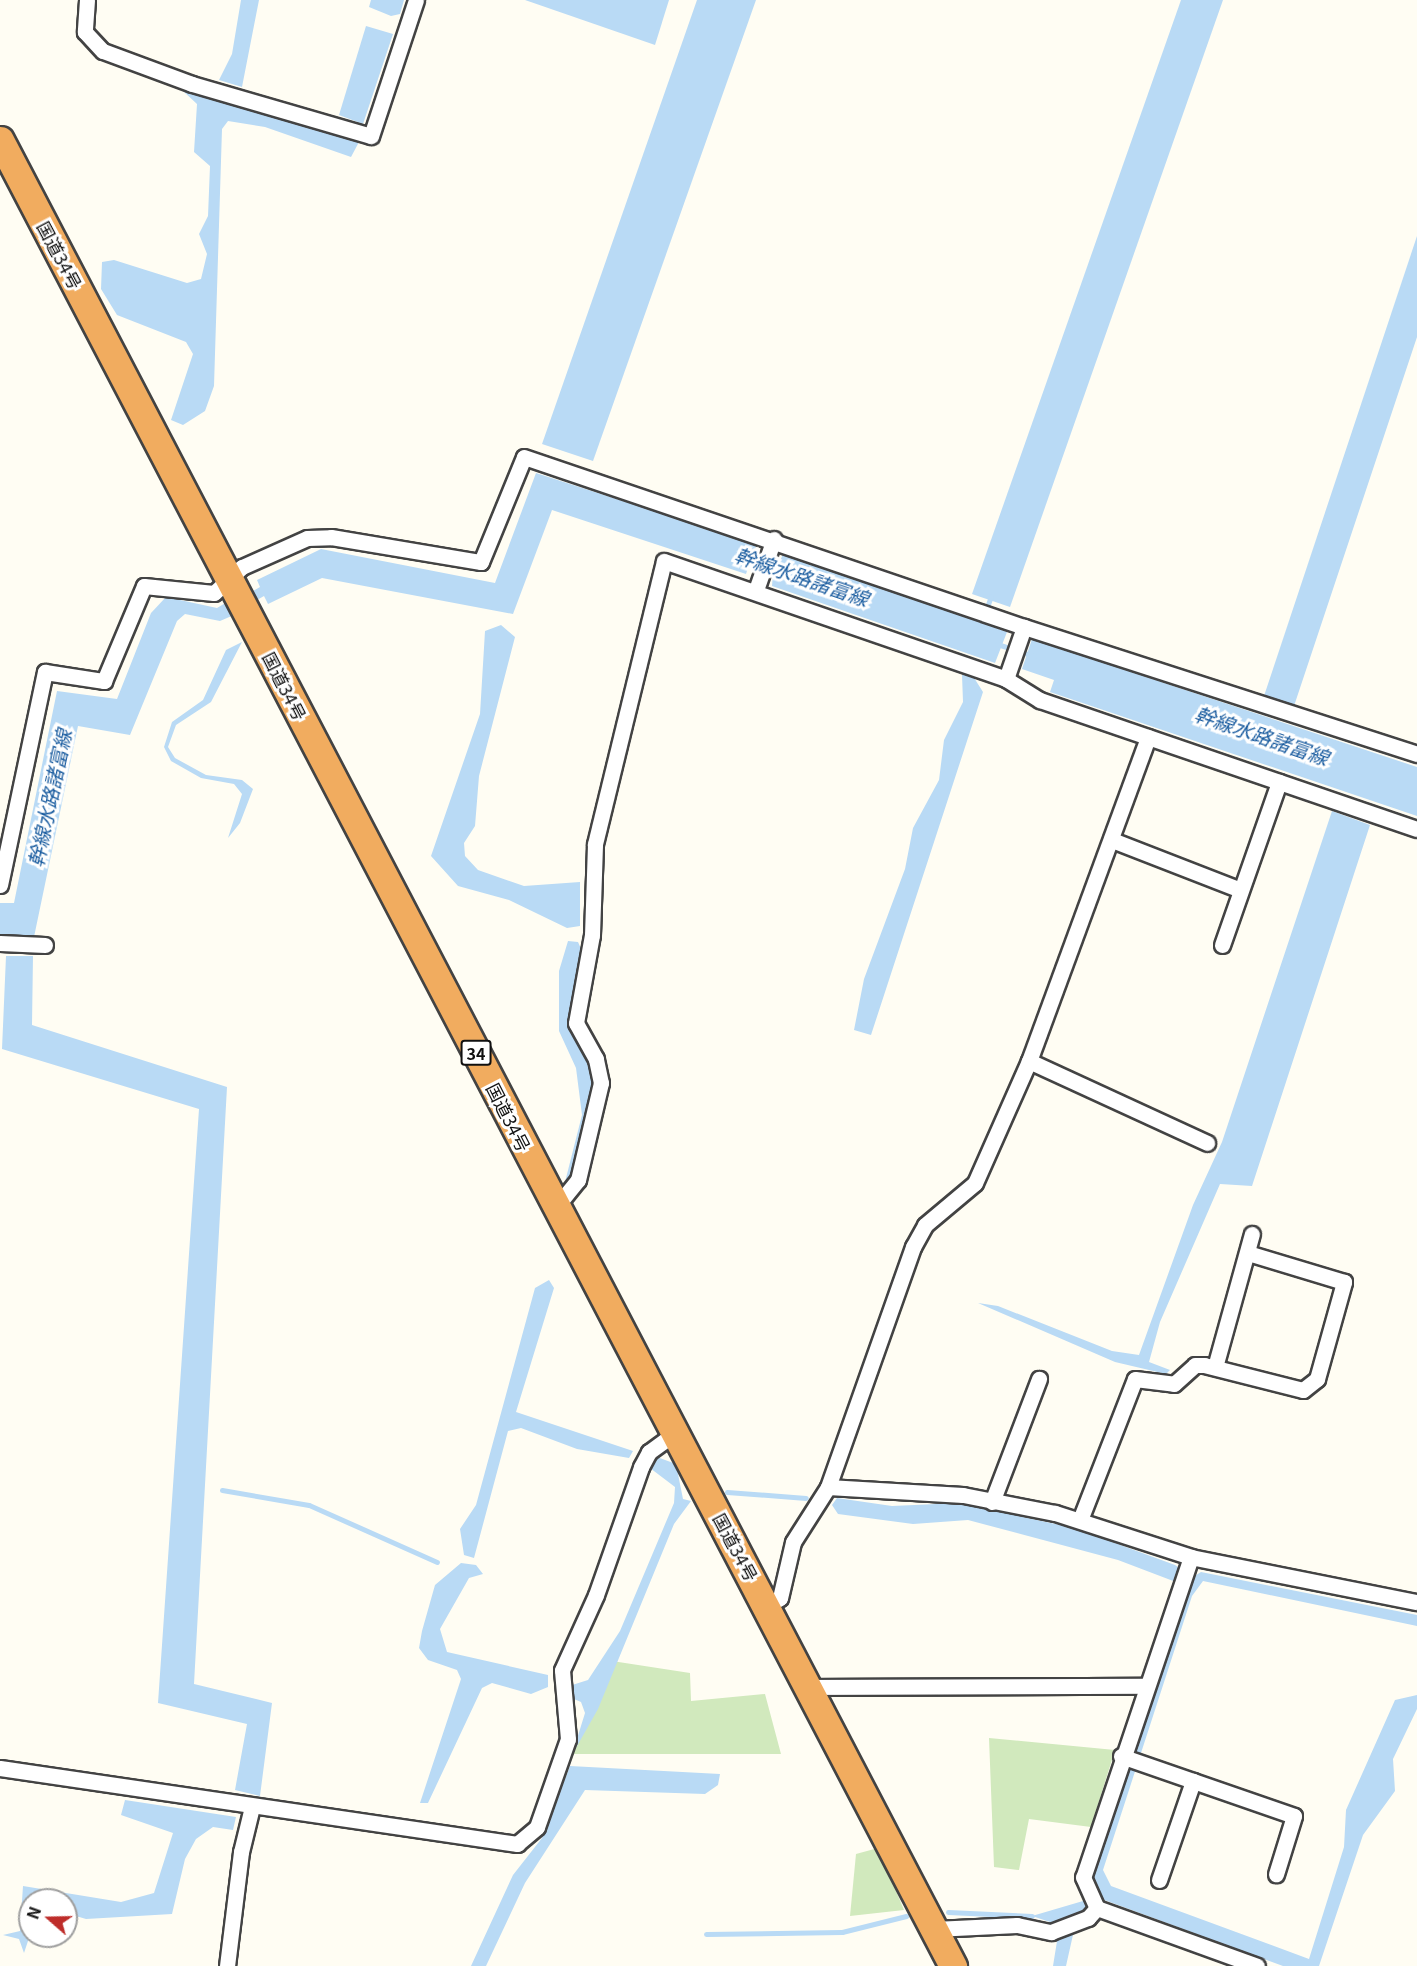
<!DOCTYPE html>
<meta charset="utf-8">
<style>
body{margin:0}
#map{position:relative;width:1417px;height:1966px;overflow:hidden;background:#fffdf3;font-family:Georgia,"Noto Sans JP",serif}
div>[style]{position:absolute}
.green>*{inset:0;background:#d1e9bd}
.water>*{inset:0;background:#b9daf5}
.stream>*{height:5px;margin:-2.5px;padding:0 2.5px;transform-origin:2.5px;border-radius:2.5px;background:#b9daf5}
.roads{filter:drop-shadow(2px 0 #434343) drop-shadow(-2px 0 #434343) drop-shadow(0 2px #434343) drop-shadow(0 -2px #434343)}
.street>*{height:15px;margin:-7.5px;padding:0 7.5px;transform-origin:7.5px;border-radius:7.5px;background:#fff}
.highway>*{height:27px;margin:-13.5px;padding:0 13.5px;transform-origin:13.5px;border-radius:13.5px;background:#f1ac5f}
span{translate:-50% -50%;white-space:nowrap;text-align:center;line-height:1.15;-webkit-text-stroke:6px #fff;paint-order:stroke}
.shield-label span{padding:2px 4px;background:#fff;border:2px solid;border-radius:4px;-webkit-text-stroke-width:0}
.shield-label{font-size:16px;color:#101010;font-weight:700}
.street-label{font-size:18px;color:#101010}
.water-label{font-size:20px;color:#1b5da0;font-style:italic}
.north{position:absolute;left:18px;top:1888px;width:60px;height:60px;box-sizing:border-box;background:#fff;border:2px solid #9f9f9f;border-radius:50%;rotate:290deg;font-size:16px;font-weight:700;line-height:24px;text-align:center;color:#101010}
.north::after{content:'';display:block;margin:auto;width:21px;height:27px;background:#be2d2a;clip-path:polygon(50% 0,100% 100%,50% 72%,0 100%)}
</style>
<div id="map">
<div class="green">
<i style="clip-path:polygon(612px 1661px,690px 1673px,691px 1701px,765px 1694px,781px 1754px,572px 1754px)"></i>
<i style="clip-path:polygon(989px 1738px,1115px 1750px,1091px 1827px,1029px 1819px,1019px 1870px,994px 1867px)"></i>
<i style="clip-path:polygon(878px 1848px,904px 1910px,850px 1916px,856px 1854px)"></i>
</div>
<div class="water">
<i style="clip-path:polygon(241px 0,259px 0,242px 87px,219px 80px,232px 54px)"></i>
<i style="clip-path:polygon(371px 0,404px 0,400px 14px,391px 16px,369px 7px)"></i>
<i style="clip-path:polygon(525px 0,669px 0,655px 45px)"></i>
<i style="clip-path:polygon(697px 0,756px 0,593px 461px,542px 444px)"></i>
<i style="clip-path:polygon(1181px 0,1223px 0,1010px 607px,972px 594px)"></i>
<i style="clip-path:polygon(366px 26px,393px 34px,363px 124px,339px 115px)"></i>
<i style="clip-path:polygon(183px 91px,267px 110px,359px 142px,351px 157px,265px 127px,228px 121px,222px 129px,214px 386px,205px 411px,183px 425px,171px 420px,193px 354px,186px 342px,117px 315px,101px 289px,102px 262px,114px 260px,187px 283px,201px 279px,207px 254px,199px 234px,208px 216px,210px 166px,194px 152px,197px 104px)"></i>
<i style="clip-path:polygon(1417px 236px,1417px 337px,1294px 706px,1264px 696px)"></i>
<i style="clip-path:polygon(536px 473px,756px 544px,754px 566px,749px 565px,746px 574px,552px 510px,513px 614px,322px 578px,268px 604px,264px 596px,257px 600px,253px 591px,260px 587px,257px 580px,321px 549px,495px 583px)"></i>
<i style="clip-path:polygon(784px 552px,1007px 632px,995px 663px,772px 586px,774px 561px,779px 563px)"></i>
<i style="clip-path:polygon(166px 597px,217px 608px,227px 602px,234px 615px,220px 621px,185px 614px,177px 621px,130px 735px,78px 726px,34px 937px,0 935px,0 903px,14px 903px,57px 691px,117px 699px,151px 613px)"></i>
<i style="clip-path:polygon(501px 625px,515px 637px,479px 776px,475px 826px,464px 843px,465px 856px,478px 870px,524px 886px,580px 882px,580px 926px,567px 928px,509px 900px,458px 886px,431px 856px,480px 714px,485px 631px)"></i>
<i style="clip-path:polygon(1032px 639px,1417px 767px,1417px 816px,1050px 692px,1054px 680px,1022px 669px)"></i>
<i style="clip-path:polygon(242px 642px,211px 702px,176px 725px,168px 747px,175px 758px,206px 775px,242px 780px,253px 789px,240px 823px,228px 838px,242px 794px,234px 784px,201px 778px,171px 761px,164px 747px,172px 722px,203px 700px,226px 650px)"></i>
<i style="clip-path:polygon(971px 673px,983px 692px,871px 1035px,854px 1030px,864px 979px,905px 869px,913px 828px,939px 780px,944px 740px,963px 702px,962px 675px)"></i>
<i style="clip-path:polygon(1332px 811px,1370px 825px,1252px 1186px,1220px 1184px,1160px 1322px,1149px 1362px,1170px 1370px,1166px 1374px,1115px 1362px,978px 1303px,998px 1306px,1112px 1351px,1139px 1355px,1193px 1205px,1222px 1142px)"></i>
<i style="clip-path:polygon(568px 941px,578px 942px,582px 951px,571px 1020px,572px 1035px,590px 1066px,593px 1092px,570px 1180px,565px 1182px,582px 1115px,576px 1068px,559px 1031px,559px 971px)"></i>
<i style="clip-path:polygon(6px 956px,33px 956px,32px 1025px,227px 1087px,194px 1684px,272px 1703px,260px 1796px,235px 1790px,247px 1724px,158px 1703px,199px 1109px,2px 1049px)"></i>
<i style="clip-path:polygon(549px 1280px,554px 1288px,516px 1412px,633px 1451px,629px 1458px,577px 1449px,521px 1428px,508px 1431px,474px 1558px,464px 1555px,460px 1529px,476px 1505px,535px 1288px)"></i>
<i style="clip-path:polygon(657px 1457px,676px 1464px,683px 1499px,691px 1501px,674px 1524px,598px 1709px,572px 1755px,585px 1713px,581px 1702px,569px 1697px,569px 1686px,588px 1680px,620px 1631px,674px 1503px,675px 1487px,650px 1468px)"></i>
<i style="clip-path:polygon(837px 1498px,892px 1506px,959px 1503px,1074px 1528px,1175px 1565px,1193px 1577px,1201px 1572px,1417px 1615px,1417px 1626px,1203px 1581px,1192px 1596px,1103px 1870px,1111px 1886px,1309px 1959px,1344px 1847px,1346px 1810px,1395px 1700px,1417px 1695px,1417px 1709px,1393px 1759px,1395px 1791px,1363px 1835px,1319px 1966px,1283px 1966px,1099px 1898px,1077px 1917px,1066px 1966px,1053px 1966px,1058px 1935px,1053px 1923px,1032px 1916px,1083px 1901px,1095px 1891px,1091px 1873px,1189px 1587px,1118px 1560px,968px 1520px,913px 1524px,838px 1514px,832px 1505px)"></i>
<i style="clip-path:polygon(461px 1563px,476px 1565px,483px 1574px,469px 1578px,440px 1629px,447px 1652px,548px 1675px,548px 1687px,531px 1694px,492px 1683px,482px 1688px,428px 1803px,420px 1803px,461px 1679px,457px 1670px,428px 1660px,419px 1648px,422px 1631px,435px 1585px)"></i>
<i style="clip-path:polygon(570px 1766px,720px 1774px,718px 1785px,705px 1794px,585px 1790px,525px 1883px,486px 1966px,471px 1966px,513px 1875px,542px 1838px)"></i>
<i style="clip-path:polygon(125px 1800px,236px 1817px,233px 1830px,213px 1827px,196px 1839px,185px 1859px,172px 1914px,86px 1919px,66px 1913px,66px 1900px,30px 1900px,30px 1935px,24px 1953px,19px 1939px,3px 1935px,20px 1931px,23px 1886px,121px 1902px,154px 1893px,173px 1833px,121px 1815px)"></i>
</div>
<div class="stream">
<i style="left:979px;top:629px;width:35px;rotate:-70deg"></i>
<i style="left:997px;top:644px;width:39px;rotate:18deg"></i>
<i style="left:222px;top:1490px;width:88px;rotate:9.8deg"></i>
<i style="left:309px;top:1505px;width:140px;rotate:24deg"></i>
<i style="left:727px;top:1492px;width:79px;rotate:4.3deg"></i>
<i style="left:948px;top:1912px;width:84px;rotate:2.7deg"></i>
<i style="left:706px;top:1934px;width:136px;rotate:-0.8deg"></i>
<i style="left:842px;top:1932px;width:66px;rotate:-14deg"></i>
</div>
<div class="roads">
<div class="street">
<i style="left:87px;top:0;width:32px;rotate:94deg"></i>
<i style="left:85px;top:32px;width:26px;rotate:47deg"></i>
<i style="left:103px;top:51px;width:95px;rotate:20.3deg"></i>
<i style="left:192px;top:84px;width:186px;rotate:16.2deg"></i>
<i style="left:371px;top:136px;width:143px;rotate:-71.7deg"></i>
<i style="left:756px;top:590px;width:54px;rotate:-70.6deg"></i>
<i style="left:1024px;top:627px;width:413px;rotate:17.9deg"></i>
<i style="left:1112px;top:840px;width:138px;rotate:21.2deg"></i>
<i style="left:0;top:885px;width:218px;rotate:-78.1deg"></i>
<i style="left:45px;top:672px;width:60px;rotate:8.7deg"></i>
<i style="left:104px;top:681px;width:103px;rotate:-67.2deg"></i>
<i style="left:144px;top:586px;width:70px;rotate:5.7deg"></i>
<i style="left:214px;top:593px;width:38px;rotate:-43deg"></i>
<i style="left:242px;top:567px;width:71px;rotate:-24deg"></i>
<i style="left:307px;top:538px;width:24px;rotate:-2deg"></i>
<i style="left:331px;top:537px;width:152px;rotate:9.5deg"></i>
<i style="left:481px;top:562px;width:113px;rotate:-67.7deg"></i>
<i style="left:524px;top:457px;width:528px;rotate:18.78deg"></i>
<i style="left:1024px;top:627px;width:55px;rotate:109.1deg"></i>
<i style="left:0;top:943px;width:45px;rotate:2.5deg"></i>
<i style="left:1222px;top:945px;width:173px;rotate:-70.7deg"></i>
<i style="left:1029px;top:1061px;width:196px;rotate:24.7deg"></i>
<i style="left:556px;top:1207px;width:35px;rotate:-51deg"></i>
<i style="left:578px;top:1180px;width:100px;rotate:-76.7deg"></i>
<i style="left:601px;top:1083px;width:25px;rotate:-102deg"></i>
<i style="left:596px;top:1059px;width:41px;rotate:-119.1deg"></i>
<i style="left:576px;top:1023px;width:89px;rotate:-79.7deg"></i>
<i style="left:592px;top:935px;width:91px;rotate:-88.1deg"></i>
<i style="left:595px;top:844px;width:291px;rotate:-76.3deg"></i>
<i style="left:664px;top:561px;width:362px;rotate:19deg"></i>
<i style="left:1006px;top:679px;width:40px;rotate:32deg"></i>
<i style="left:1040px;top:700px;width:398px;rotate:18.9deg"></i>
<i style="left:1215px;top:1367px;width:138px;rotate:-74.5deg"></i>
<i style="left:828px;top:1487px;width:135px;rotate:3.4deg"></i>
<i style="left:963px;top:1495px;width:94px;rotate:11.1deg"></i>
<i style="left:1055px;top:1513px;width:143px;rotate:17.9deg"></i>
<i style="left:1191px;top:1557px;width:230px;rotate:11.3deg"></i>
<i style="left:992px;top:1502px;width:132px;rotate:-69.1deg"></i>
<i style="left:1080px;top:1520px;width:151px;rotate:-68.7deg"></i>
<i style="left:1135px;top:1379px;width:39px;rotate:7deg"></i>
<i style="left:1174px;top:1384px;width:28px;rotate:-42deg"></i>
<i style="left:1195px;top:1365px;width:9px"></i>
<i style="left:1204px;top:1365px;width:102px;rotate:14.2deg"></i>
<i style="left:1303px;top:1390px;width:18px;rotate:-38deg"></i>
<i style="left:1317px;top:1379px;width:101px;rotate:-74.4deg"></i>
<i style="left:1344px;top:1282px;width:100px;rotate:-163.2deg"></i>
<i style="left:1191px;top:1557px;width:338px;rotate:108.6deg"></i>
<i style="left:1083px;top:1877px;width:34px;rotate:66deg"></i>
<i style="left:1097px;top:1908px;width:170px;rotate:19.9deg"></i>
<i style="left:767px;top:1606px;width:15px;rotate:-32deg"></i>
<i style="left:780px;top:1598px;width:57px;rotate:-76.9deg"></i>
<i style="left:793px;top:1542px;width:65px;rotate:-57.5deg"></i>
<i style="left:828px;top:1487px;width:255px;rotate:-70.5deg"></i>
<i style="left:913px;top:1247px;width:25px;rotate:-61deg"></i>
<i style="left:925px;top:1225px;width:65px;rotate:-40deg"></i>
<i style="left:975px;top:1183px;width:133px;rotate:-66.1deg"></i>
<i style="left:1029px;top:1061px;width:345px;rotate:-69.8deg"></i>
<i style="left:809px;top:1687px;width:335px;rotate:-0.2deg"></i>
<i style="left:1121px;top:1756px;width:183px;rotate:19.1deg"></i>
<i style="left:1294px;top:1816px;width:61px;rotate:107.2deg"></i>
<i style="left:0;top:1768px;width:523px;rotate:8.36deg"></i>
<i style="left:517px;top:1844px;width:26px;rotate:-40deg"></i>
<i style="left:537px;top:1827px;width:93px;rotate:-70.6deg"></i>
<i style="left:568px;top:1739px;width:69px;rotate:-95deg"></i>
<i style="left:562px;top:1670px;width:82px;rotate:-65.6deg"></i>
<i style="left:596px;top:1595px;width:136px;rotate:-70.6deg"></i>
<i style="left:641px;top:1467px;width:17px;rotate:-62deg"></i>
<i style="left:649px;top:1452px;width:32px;rotate:-36deg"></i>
<i style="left:1159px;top:1880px;width:105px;rotate:-71deg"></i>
<i style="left:934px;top:1929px;width:83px;rotate:-2.8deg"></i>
<i style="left:1017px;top:1925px;width:35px;rotate:12deg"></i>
<i style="left:1051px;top:1932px;width:40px;rotate:-21deg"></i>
<i style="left:1088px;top:1918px;width:13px;rotate:-48deg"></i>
<i style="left:227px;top:1966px;width:115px;rotate:-83deg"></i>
<i style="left:241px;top:1852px;width:46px;rotate:-76.3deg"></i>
</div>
<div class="highway">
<i style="left:0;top:140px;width:2060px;rotate:62.44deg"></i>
</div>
</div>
<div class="shield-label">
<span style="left:476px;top:1053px">34</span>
</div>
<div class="street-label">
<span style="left:60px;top:255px;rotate:62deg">国道34号</span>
<span style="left:285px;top:686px;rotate:63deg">国道34号</span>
<span style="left:509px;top:1117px;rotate:63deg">国道34号</span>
<span style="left:736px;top:1547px;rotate:62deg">国道34号</span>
</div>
<div class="water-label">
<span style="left:802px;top:576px;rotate:19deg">幹線水路諸富線</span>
<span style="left:1262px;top:735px;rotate:19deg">幹線水路諸富線</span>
<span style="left:49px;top:798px;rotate:-78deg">幹線水路諸富線</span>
</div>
<div class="north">N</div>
</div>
